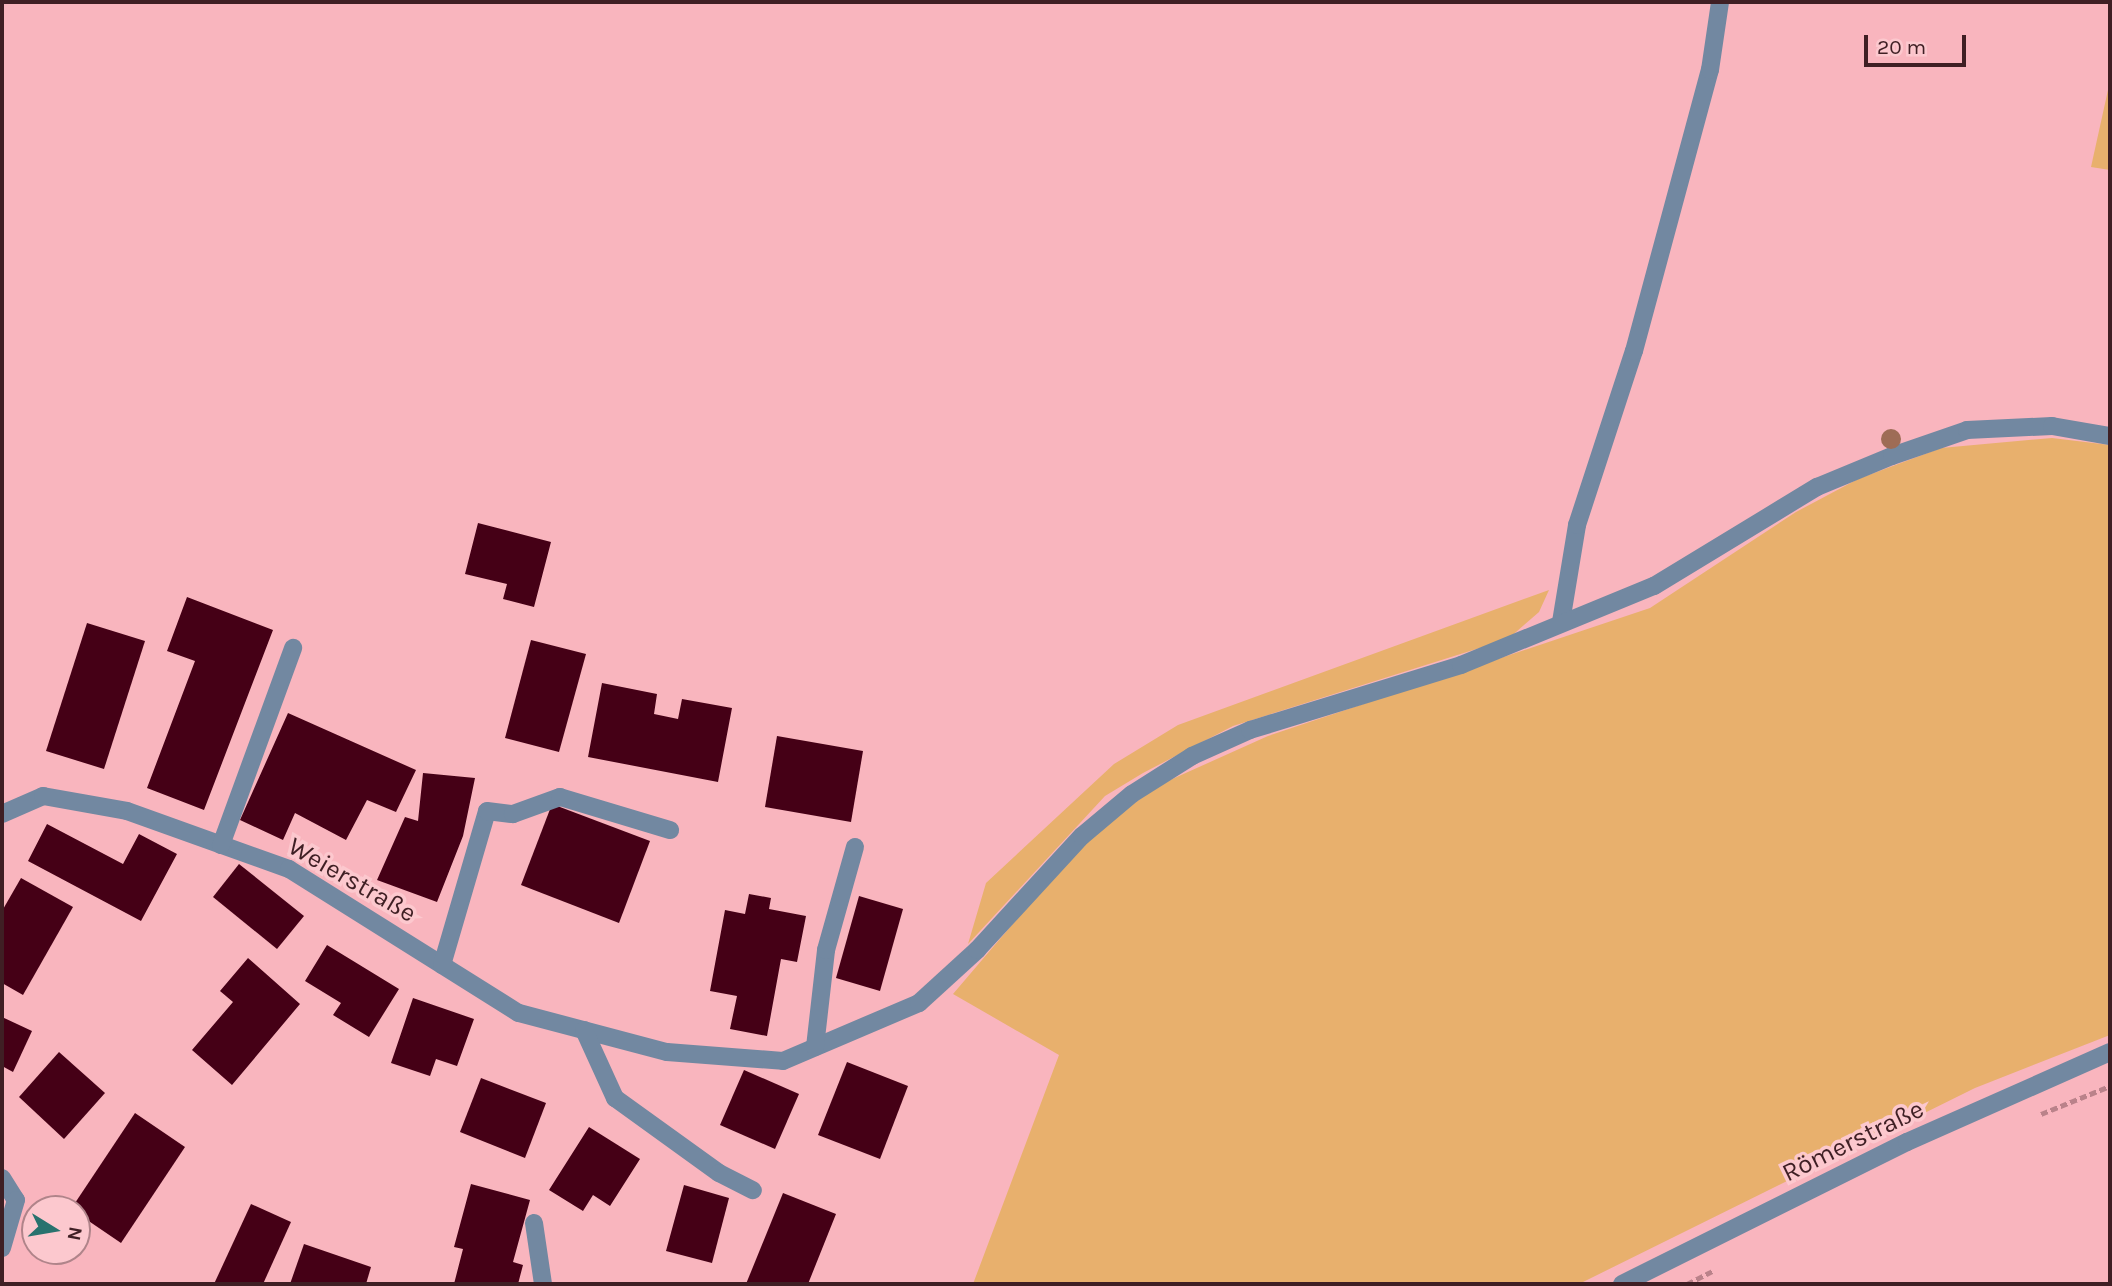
<!DOCTYPE html>
<meta charset="utf-8">
<style>
body{margin:0}
#map{position:relative;width:2112px;height:1286px;overflow:hidden;background:#f9b5be;font-family:Karla,sans-serif}
div>[style]{position:absolute}
.green>*{inset:0;background:#e8b06d}
.building>*{inset:0;background:#450016}
.path>*{height:4.5px;margin-top:-2.25px;transform-origin:0;background:repeating-linear-gradient(90deg,#ba828a 0 7px,transparent 0 10.5px)}
.minor>*{height:18px;margin:-9px;padding:0 9px;transform-origin:9px;border-radius:9px;background:#7288a1}
.trees>*{width:20px;height:20px;margin:-10px;border-radius:50%;background:#9e6c56}
span{translate:-50% -50%;white-space:nowrap;text-align:center;line-height:1.15;-webkit-text-stroke:7px #fcc8ce;paint-order:stroke}
.street-label{font-size:26px;color:#3f1f24}
.frame{position:absolute;inset:0;border:4px solid #3f1f24;pointer-events:none}
.north{position:absolute;left:21px;top:1195px;width:70px;height:70px;box-sizing:border-box;background:#fcc8ce;border:2px solid #b0848a;border-radius:50%;rotate:101deg;font-size:19px;font-weight:700;line-height:28px;text-align:center;color:#3f1f24}
.north::after{content:'';display:block;margin:auto;width:24px;height:32px;background:#28726e;clip-path:polygon(50% 0,100% 100%,50% 72%,0 100%)}
.scale{position:absolute;left:1864px;top:35px;width:102px;height:32px;box-sizing:border-box;border:4px solid #3f1f24;border-top:0;padding-left:9px;font-size:21px;line-height:24px;white-space:nowrap;color:#3f1f24;-webkit-text-stroke:5px #fcc8ce;paint-order:stroke}
</style>
<div id="map">
<div class="green">
<i style="clip-path:polygon(2108px 90px,2110px 91px,2110px 170px,2091px 167px)"></i>
<i style="clip-path:polygon(2052px 438px,2110px 445px,2110px 1035px,1975px 1088px,1579px 1284px,973px 1284px,1059px 1055px,953px 994px,1068px 859px,1110px 821px,1159px 785px,1268px 736px,1650px 608px,1796px 512px,1858px 479px,1941px 448px)"></i>
<i style="clip-path:polygon(1549px 590px,1539px 612px,1508px 639px,1233px 726px,1143px 773px,1105px 796px,968px 944px,986px 883px,1114px 764px,1178px 725px)"></i>
</div>
<div class="building">
<i style="clip-path:polygon(478px 523px,551px 542px,534px 607px,503px 599px,507px 584px,465px 574px)"></i>
<i style="clip-path:polygon(187px 597px,273px 630px,204px 810px,147px 788px,195px 661px,167px 651px)"></i>
<i style="clip-path:polygon(87px 623px,145px 641px,104px 769px,46px 751px)"></i>
<i style="clip-path:polygon(531px 640px,586px 654px,559px 752px,505px 738px)"></i>
<i style="clip-path:polygon(602px 683px,657px 694px,654px 714px,678px 719px,682px 699px,732px 708px,718px 782px,588px 757px)"></i>
<i style="clip-path:polygon(288px 713px,416px 770px,396px 812px,367px 800px,346px 840px,295px 813px,283px 840px,240px 820px)"></i>
<i style="clip-path:polygon(777px 736px,863px 751px,851px 822px,765px 807px)"></i>
<i style="clip-path:polygon(423px 773px,475px 778px,463px 836px,437px 902px,377px 880px,405px 817px,418px 821px)"></i>
<i style="clip-path:polygon(552px 804px,650px 841px,619px 923px,521px 885px)"></i>
<i style="clip-path:polygon(47px 824px,123px 864px,139px 834px,177px 854px,141px 921px,28px 861px)"></i>
<i style="clip-path:polygon(239px 864px,304px 916px,277px 949px,213px 897px)"></i>
<i style="clip-path:polygon(21px 878px,73px 907px,23px 995px,2px 983px,2px 911px)"></i>
<i style="clip-path:polygon(749px 894px,771px 898px,769px 909px,806px 916px,797px 962px,781px 959px,767px 1036px,730px 1029px,737px 996px,710px 991px,725px 910px,745px 914px)"></i>
<i style="clip-path:polygon(859px 896px,903px 909px,880px 991px,836px 978px)"></i>
<i style="clip-path:polygon(327px 945px,399px 989px,369px 1037px,333px 1015px,341px 1003px,305px 981px)"></i>
<i style="clip-path:polygon(248px 958px,300px 1004px,232px 1085px,192px 1050px,233px 1002px,220px 991px)"></i>
<i style="clip-path:polygon(413px 998px,474px 1019px,457px 1066px,436px 1059px,430px 1076px,391px 1063px)"></i>
<i style="clip-path:polygon(2px 1017px,32px 1031px,13px 1072px,2px 1066px)"></i>
<i style="clip-path:polygon(59px 1052px,105px 1093px,64px 1139px,19px 1097px)"></i>
<i style="clip-path:polygon(847px 1062px,908px 1086px,880px 1159px,818px 1135px)"></i>
<i style="clip-path:polygon(744px 1070px,799px 1094px,775px 1149px,720px 1125px)"></i>
<i style="clip-path:polygon(481px 1078px,546px 1103px,525px 1158px,460px 1132px)"></i>
<i style="clip-path:polygon(135px 1113px,185px 1147px,121px 1243px,71px 1209px)"></i>
<i style="clip-path:polygon(589px 1127px,640px 1159px,610px 1206px,593px 1195px,583px 1211px,549px 1190px)"></i>
<i style="clip-path:polygon(471px 1184px,530px 1200px,513px 1262px,523px 1265px,518px 1284px,454px 1284px,463px 1249px,454px 1247px)"></i>
<i style="clip-path:polygon(684px 1185px,729px 1198px,712px 1263px,666px 1251px)"></i>
<i style="clip-path:polygon(783px 1193px,836px 1214px,808px 1284px,746px 1284px)"></i>
<i style="clip-path:polygon(251px 1204px,291px 1222px,263px 1284px,214px 1284px)"></i>
<i style="clip-path:polygon(304px 1244px,371px 1267px,366px 1284px,290px 1284px)"></i>
</div>
<div class="path">
<i style="left:2041px;top:1114px;width:74px;rotate:-22.1deg"></i>
<i style="left:1687px;top:1284px;width:30px;rotate:-27deg"></i>
</div>
<div class="minor">
<i style="left:1561px;top:622px;width:98px;rotate:-80.6deg"></i>
<i style="left:1577px;top:525px;width:183px;rotate:-71.9deg"></i>
<i style="left:1634px;top:351px;width:291px;rotate:-74.9deg"></i>
<i style="left:1710px;top:70px;width:69px;rotate:-81.6deg"></i>
<i style="left:2px;top:814px;width:45px;rotate:-23.7deg"></i>
<i style="left:43px;top:796px;width:85px;rotate:10.1deg"></i>
<i style="left:127px;top:811px;width:172px;rotate:19.7deg"></i>
<i style="left:289px;top:869px;width:271px;rotate:32.1deg"></i>
<i style="left:519px;top:1013px;width:153px;rotate:14.8deg"></i>
<i style="left:667px;top:1052px;width:116px;rotate:4.4deg"></i>
<i style="left:783px;top:1061px;width:148px;rotate:-23.1deg"></i>
<i style="left:919px;top:1003px;width:79px;rotate:-42.4deg"></i>
<i style="left:977px;top:950px;width:155px;rotate:-47.4deg"></i>
<i style="left:1082px;top:836px;width:65px;rotate:-40deg"></i>
<i style="left:1132px;top:794px;width:71px;rotate:-32.3deg"></i>
<i style="left:1192px;top:756px;width:64px;rotate:-24.1deg"></i>
<i style="left:1250px;top:730px;width:221px;rotate:-17.1deg"></i>
<i style="left:1461px;top:665px;width:209px;rotate:-22.3deg"></i>
<i style="left:1654px;top:586px;width:191px;rotate:-31.3deg"></i>
<i style="left:1817px;top:487px;width:81px;rotate:-22.5deg"></i>
<i style="left:1892px;top:456px;width:79px;rotate:-19.1deg"></i>
<i style="left:1967px;top:430px;width:85px;rotate:-2.7deg"></i>
<i style="left:2052px;top:426px;width:59px;rotate:9.8deg"></i>
<i style="left:221px;top:845px;width:210px;rotate:-69.9deg"></i>
<i style="left:442px;top:965px;width:160px;rotate:-73.7deg"></i>
<i style="left:487px;top:811px;width:26px;rotate:7deg"></i>
<i style="left:513px;top:814px;width:50px;rotate:-19.9deg"></i>
<i style="left:560px;top:797px;width:115px;rotate:16.7deg"></i>
<i style="left:584px;top:1030px;width:75px;rotate:65.5deg"></i>
<i style="left:615px;top:1098px;width:128px;rotate:35.8deg"></i>
<i style="left:719px;top:1173px;width:38px;rotate:27deg"></i>
<i style="left:815px;top:1047px;width:98px;rotate:-83.5deg"></i>
<i style="left:826px;top:950px;width:107px;rotate:-74.3deg"></i>
<i style="left:2px;top:1178px;width:26px;rotate:58deg"></i>
<i style="left:16px;top:1200px;width:50px;rotate:106.3deg"></i>
<i style="left:534px;top:1223px;width:62px;rotate:81.6deg"></i>
<i style="left:1622px;top:1284px;width:318px;rotate:-26.5deg"></i>
<i style="left:1907px;top:1142px;width:222px;rotate:-23.9deg"></i>
</div>
<div class="trees">
<i style="left:1891px;top:439px"></i>
</div>
<div class="street-label">
<span style="left:352px;top:880px;rotate:30deg">Weierstraße</span>
<span style="left:1853px;top:1141px;rotate:-26deg">Römerstraße</span>
</div>
<div class="frame"></div>
<div class="north">N</div>
<div class="scale">20 m</div>
</div>
